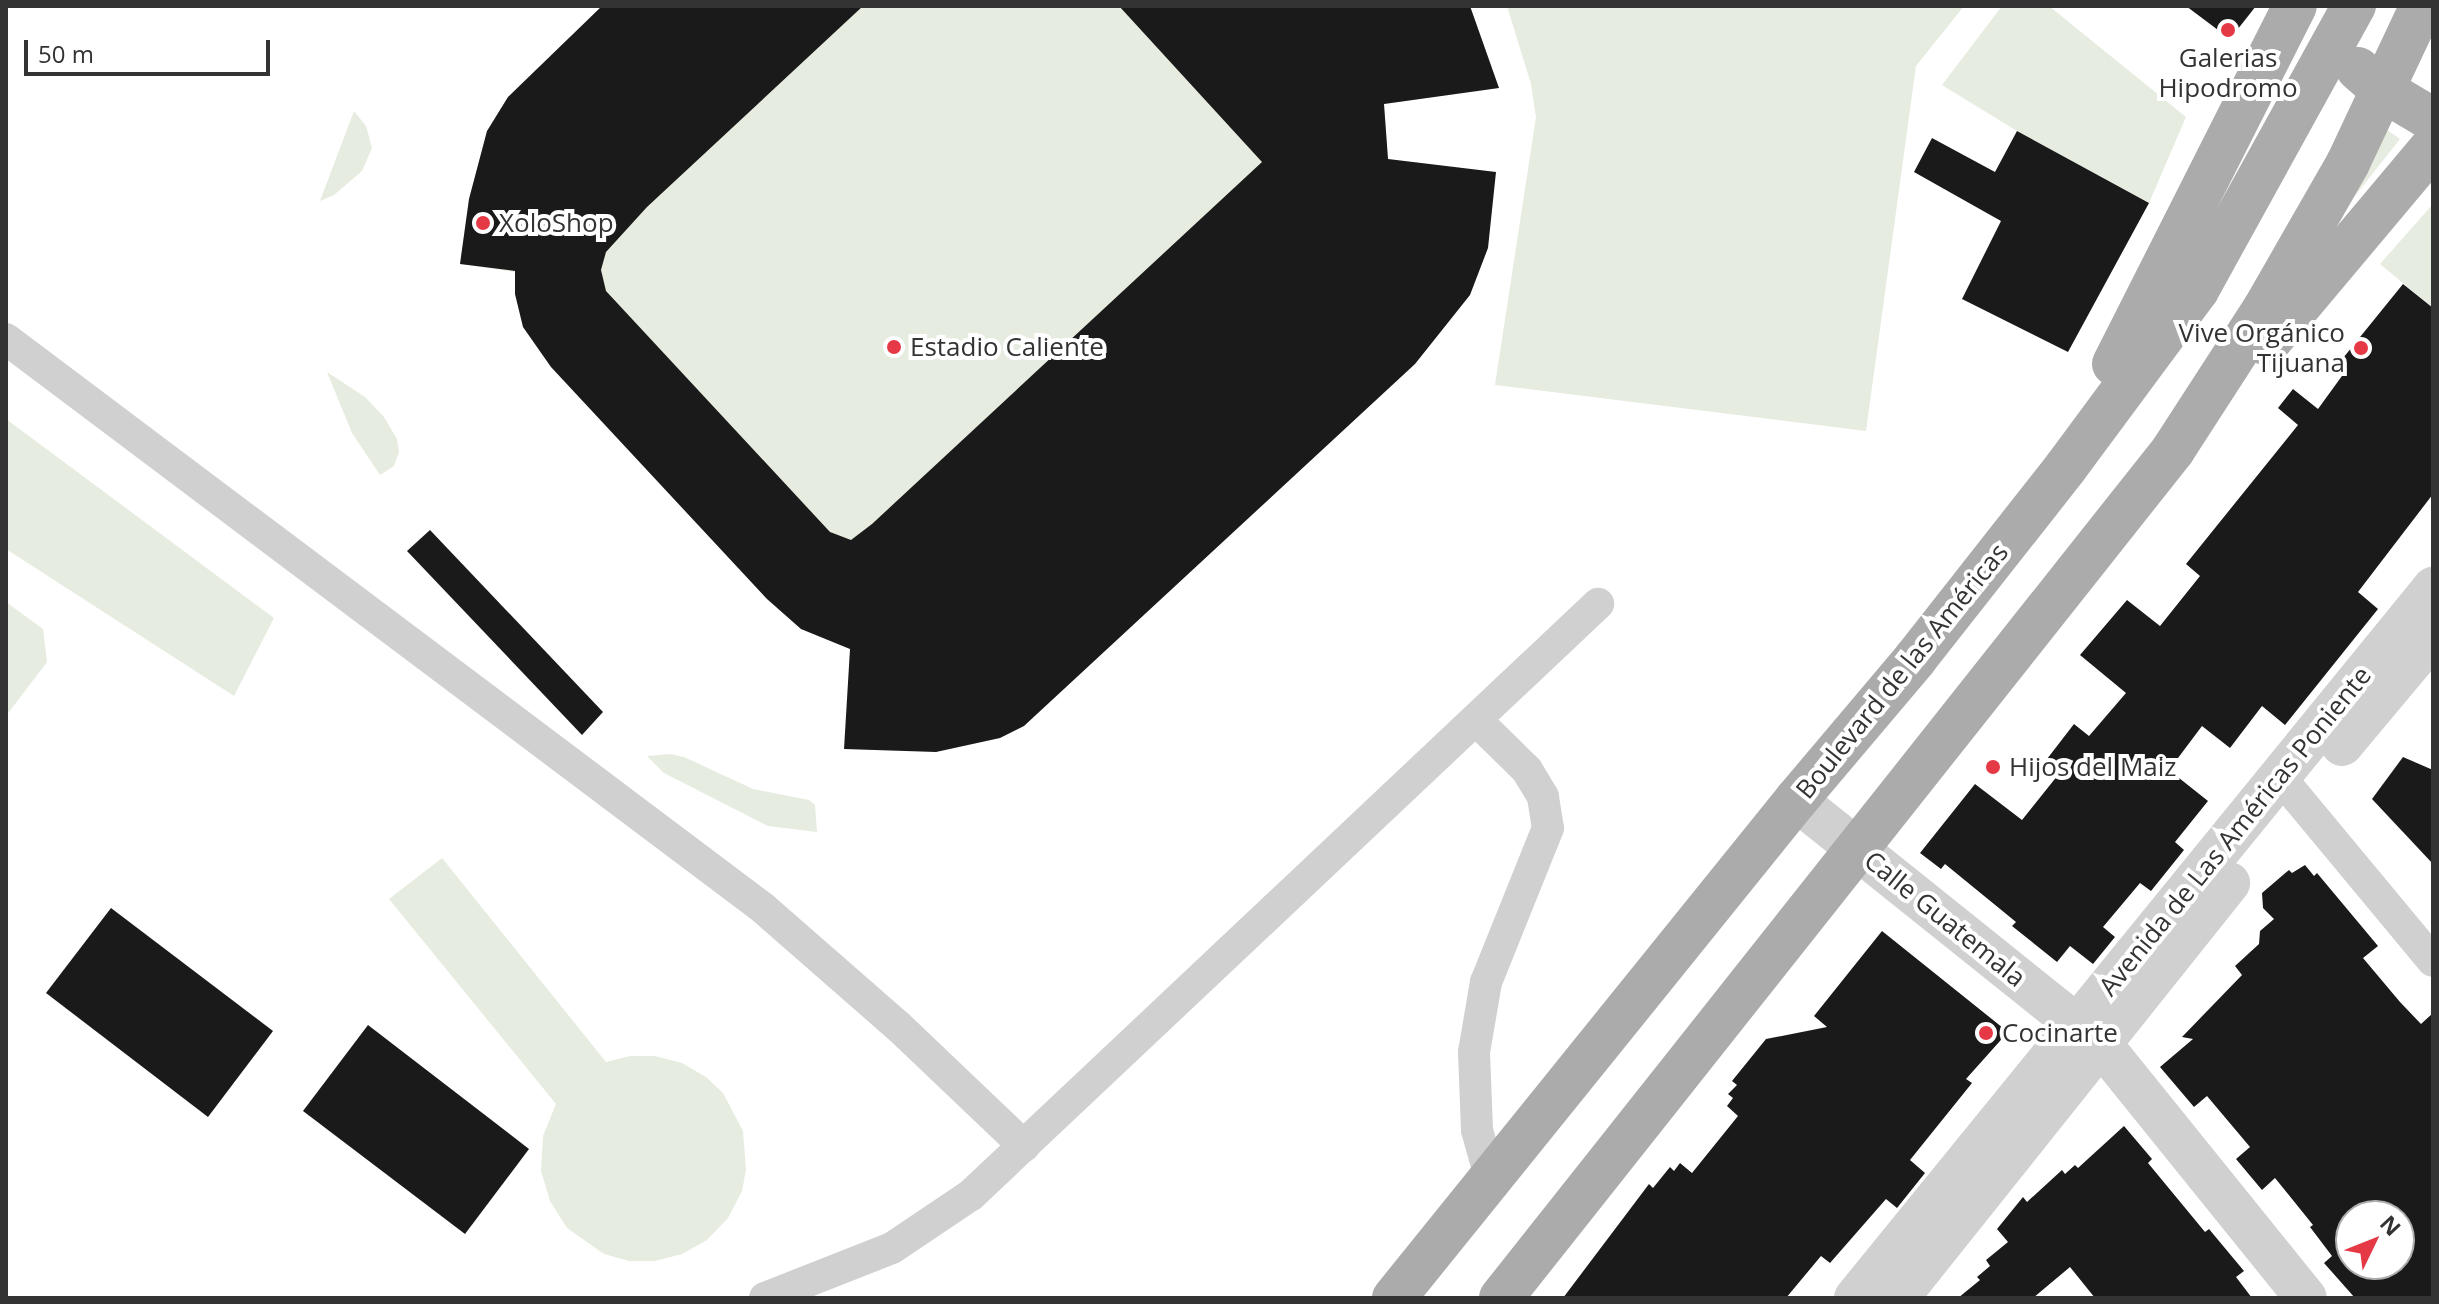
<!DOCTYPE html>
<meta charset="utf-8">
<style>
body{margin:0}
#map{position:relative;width:2439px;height:1304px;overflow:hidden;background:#fff;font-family:"Open Sans",sans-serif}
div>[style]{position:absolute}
.green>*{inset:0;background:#e6ecdf}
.building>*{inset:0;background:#1a1a1a}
.minor>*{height:32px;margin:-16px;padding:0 16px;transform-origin:16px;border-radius:16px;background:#d0d0d0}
.tertiary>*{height:42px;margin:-21px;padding:0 21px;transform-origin:21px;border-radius:21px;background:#d0d0d0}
.primary>*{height:44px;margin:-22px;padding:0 22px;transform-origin:22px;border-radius:22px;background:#ababab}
.dots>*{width:22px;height:22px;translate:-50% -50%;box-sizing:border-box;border:4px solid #fff;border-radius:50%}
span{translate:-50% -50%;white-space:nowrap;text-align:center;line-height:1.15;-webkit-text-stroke:8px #fff;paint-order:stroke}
.poi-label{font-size:26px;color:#333}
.left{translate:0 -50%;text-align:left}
.right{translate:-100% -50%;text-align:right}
.street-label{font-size:26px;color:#333}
.frame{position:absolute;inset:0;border:8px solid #333;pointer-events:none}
.north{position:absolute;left:2335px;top:1200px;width:80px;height:80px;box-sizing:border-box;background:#fff;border:2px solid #adadad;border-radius:50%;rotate:47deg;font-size:22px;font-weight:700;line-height:32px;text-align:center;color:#333}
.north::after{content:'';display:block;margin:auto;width:28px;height:36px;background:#e63946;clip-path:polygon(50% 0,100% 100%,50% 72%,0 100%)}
.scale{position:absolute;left:24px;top:40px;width:246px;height:36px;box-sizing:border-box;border:4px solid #333;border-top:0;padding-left:10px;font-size:24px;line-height:28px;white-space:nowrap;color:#333;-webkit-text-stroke:6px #fff;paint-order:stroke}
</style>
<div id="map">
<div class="green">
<i style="clip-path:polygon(602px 6px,1470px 6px,1499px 88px,1384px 104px,1388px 159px,1384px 198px,895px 645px,850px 649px,801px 629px,767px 599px,551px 367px,523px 327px,515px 294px,515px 272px,460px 264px,469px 199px,487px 131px,508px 97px)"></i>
<i style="clip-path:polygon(1507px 6px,1964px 6px,1916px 66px,1866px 431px,1495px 385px,1536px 117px,1531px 84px)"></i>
<i style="clip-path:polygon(2002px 6px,2049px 6px,2186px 117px,2149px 203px,2017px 131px,1942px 85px)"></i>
<i style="clip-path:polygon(354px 111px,366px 126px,372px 148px,362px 171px,334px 195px,320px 201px)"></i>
<i style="clip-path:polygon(2384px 128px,2400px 139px,2343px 211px)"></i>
<i style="clip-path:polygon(2433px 204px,2433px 308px,2380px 264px)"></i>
<i style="clip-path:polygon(327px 372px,365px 397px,384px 417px,397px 439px,399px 452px,394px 466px,380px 475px,352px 433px)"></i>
<i style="clip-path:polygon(6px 419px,274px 618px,234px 696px,6px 549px)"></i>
<i style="clip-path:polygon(6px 602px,43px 629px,47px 662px,6px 716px)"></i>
<i style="clip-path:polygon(670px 754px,684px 757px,753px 789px,809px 800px,815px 805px,817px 832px,768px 826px,664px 773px,647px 756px)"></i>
<i style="clip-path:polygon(442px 858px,606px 1062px,630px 1056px,655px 1056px,682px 1063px,706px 1077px,723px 1093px,743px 1131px,746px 1170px,742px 1191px,728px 1218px,707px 1240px,682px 1254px,655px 1261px,629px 1261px,604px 1254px,567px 1228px,550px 1201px,541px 1171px,543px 1136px,556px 1104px,389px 899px)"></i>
</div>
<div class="building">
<i style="clip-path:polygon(602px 6px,863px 6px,647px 207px,606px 252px,601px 270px,606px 291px,830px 532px,851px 540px,872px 524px,1262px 162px,1119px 6px,1470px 6px,1499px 88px,1384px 104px,1388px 159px,1496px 172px,1488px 248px,1470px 295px,1415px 364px,1024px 726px,1000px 738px,936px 752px,844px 749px,850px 649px,801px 629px,767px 599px,551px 367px,523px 327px,515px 294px,515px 271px,460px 264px,469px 199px,487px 131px,508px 97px)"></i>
<i style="clip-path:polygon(2186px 6px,2256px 6px,2230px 39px)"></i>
<i style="clip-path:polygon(2017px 131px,2149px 203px,2068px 352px,1962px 299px,2001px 221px,1914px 172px,1932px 138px,1995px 172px)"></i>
<i style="clip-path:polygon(2403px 284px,2433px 308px,2433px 494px,2358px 592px,2378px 609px,2285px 725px,2262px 706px,2230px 748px,2202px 726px,2169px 770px,2208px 801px,2175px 842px,2184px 850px,2151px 891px,2140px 883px,2103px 927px,2115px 937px,2093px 964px,2070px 946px,2057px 962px,2012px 926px,2016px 922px,1945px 864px,1941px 869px,1920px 853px,1975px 784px,2022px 820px,2062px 770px,2047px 759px,2074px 724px,2089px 736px,2126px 693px,2080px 655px,2127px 600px,2160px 626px,2200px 576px,2186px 564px,2298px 425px,2278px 408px,2293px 389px,2318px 409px,2347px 369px,2339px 363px)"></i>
<i style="clip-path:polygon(430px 530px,603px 712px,582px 735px,407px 551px)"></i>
<i style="clip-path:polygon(2403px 757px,2433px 770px,2433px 864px,2372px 799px)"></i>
<i style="clip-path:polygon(evenodd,2305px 865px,2314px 876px,2317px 873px,2378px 946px,2363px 958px,2400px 1002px,2421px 1024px,2433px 1013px,2433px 1298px,2355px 1298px,2324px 1263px,2332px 1256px,2310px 1227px,2313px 1225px,2275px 1178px,2262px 1190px,2236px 1159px,2250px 1147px,2207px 1096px,2194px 1107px,2160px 1067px,2193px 1039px,2182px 1037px,2242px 975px,2235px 966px,2259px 944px,2260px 931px,2274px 919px,2263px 908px,2262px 893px,2289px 870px,2292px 873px,2305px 865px,2351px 1216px,2399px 1216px,2399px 1264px,2351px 1264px,2351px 1216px)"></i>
<i style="clip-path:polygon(111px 908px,273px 1031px,208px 1117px,46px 993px)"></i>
<i style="clip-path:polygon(1882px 931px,2008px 1032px,1966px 1079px,1972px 1083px,1910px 1160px,1925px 1173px,1897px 1208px,1886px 1199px,1830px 1263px,1821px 1256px,1786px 1298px,1563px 1298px,1649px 1184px,1653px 1188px,1670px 1167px,1674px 1171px,1680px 1163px,1692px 1173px,1738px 1116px,1727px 1106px,1733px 1098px,1728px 1094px,1737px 1085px,1732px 1081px,1766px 1039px,1827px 1027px,1814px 1016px)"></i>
<i style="clip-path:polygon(368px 1025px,529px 1149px,465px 1234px,303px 1111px)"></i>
<i style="clip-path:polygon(2124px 1126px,2152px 1159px,2148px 1163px,2205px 1232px,2209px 1229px,2244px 1271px,2236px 1277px,2252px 1298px,2095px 1298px,2070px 1267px,2033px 1298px,1958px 1298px,1980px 1280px,1977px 1277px,1990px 1266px,1986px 1260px,2008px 1242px,1997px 1229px,2023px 1197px,2027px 1202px,2062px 1170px,2065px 1174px,2075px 1165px,2078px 1168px)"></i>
</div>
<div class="minor">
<i style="left:6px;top:339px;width:947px;rotate:36.93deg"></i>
<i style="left:763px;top:908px;width:179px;rotate:41.2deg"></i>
<i style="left:898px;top:1026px;width:174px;rotate:43.6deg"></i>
<i style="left:1477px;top:721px;width:70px;rotate:44.4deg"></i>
<i style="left:1527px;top:770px;width:31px;rotate:59deg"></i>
<i style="left:1543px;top:797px;width:31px;rotate:81deg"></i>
<i style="left:1548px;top:828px;width:166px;rotate:111.9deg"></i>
<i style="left:1486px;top:982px;width:71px;rotate:99.7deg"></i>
<i style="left:1474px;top:1052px;width:78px;rotate:87.8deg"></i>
<i style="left:1477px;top:1130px;width:49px;rotate:74.5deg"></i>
<i style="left:2280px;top:777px;width:239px;rotate:50.3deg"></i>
<i style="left:765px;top:1298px;width:136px;rotate:-21.5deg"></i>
<i style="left:892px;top:1248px;width:95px;rotate:-33.9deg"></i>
<i style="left:971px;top:1195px;width:862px;rotate:-43.31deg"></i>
</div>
<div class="tertiary">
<i style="left:2342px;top:745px;width:142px;rotate:-50.1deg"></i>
<i style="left:1796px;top:800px;width:391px;rotate:38.7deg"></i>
<i style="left:2101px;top:1044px;width:326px;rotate:51.1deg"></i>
<i style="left:1855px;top:1298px;width:916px;rotate:-50.85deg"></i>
<i style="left:1898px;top:1298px;width:531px;rotate:-51.42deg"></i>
</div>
<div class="primary">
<i style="left:2358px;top:69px;width:30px;rotate:41deg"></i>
<i style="left:2381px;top:89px;width:51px;rotate:30.6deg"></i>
<i style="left:2425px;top:115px;width:8px;rotate:7deg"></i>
<i style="left:2267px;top:344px;width:258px;rotate:-50deg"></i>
<i style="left:2114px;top:364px;width:401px;rotate:-63.2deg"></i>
<i style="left:1394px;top:1298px;width:640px;rotate:-51.09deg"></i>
<i style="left:1796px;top:800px;width:185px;rotate:-49.8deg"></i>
<i style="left:1915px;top:659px;width:244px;rotate:-51.8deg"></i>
<i style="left:2066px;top:467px;width:220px;rotate:-53.5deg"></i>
<i style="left:2197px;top:290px;width:325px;rotate:-61.1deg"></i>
<i style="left:1501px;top:1298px;width:1082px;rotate:-51.6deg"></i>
<i style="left:2173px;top:450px;width:169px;rotate:-57.1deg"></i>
<i style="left:2265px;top:308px;width:167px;rotate:-60.2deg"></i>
<i style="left:2348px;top:163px;width:174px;rotate:-64.8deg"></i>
</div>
<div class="dots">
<i style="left:2228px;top:30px;background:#e63946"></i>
<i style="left:483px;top:223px;background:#e63946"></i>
<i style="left:894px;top:347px;background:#e63946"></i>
<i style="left:2361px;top:348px;background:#e63946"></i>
<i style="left:1993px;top:767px;background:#e63946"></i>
<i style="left:1986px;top:1033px;background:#e63946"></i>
</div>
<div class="poi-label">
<span style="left:2228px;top:73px">Galerias<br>Hipodromo</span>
<span class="left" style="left:499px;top:223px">XoloShop</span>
<span class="right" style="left:2345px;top:348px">Vive Orgánico<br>Tijuana</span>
<span class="left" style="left:910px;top:347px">Estadio Caliente</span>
<span class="left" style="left:2009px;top:767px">Hijos del Maiz</span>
<span class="left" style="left:2002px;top:1033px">Cocinarte</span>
</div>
<div class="street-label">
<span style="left:1902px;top:671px;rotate:-51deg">Boulevard de las Américas</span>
<span style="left:2235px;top:831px;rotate:-51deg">Avenida de Las Américas Poniente</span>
<span style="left:1945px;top:919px;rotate:39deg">Calle Guatemala</span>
</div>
<div class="frame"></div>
<div class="north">N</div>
<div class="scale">50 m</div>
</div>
